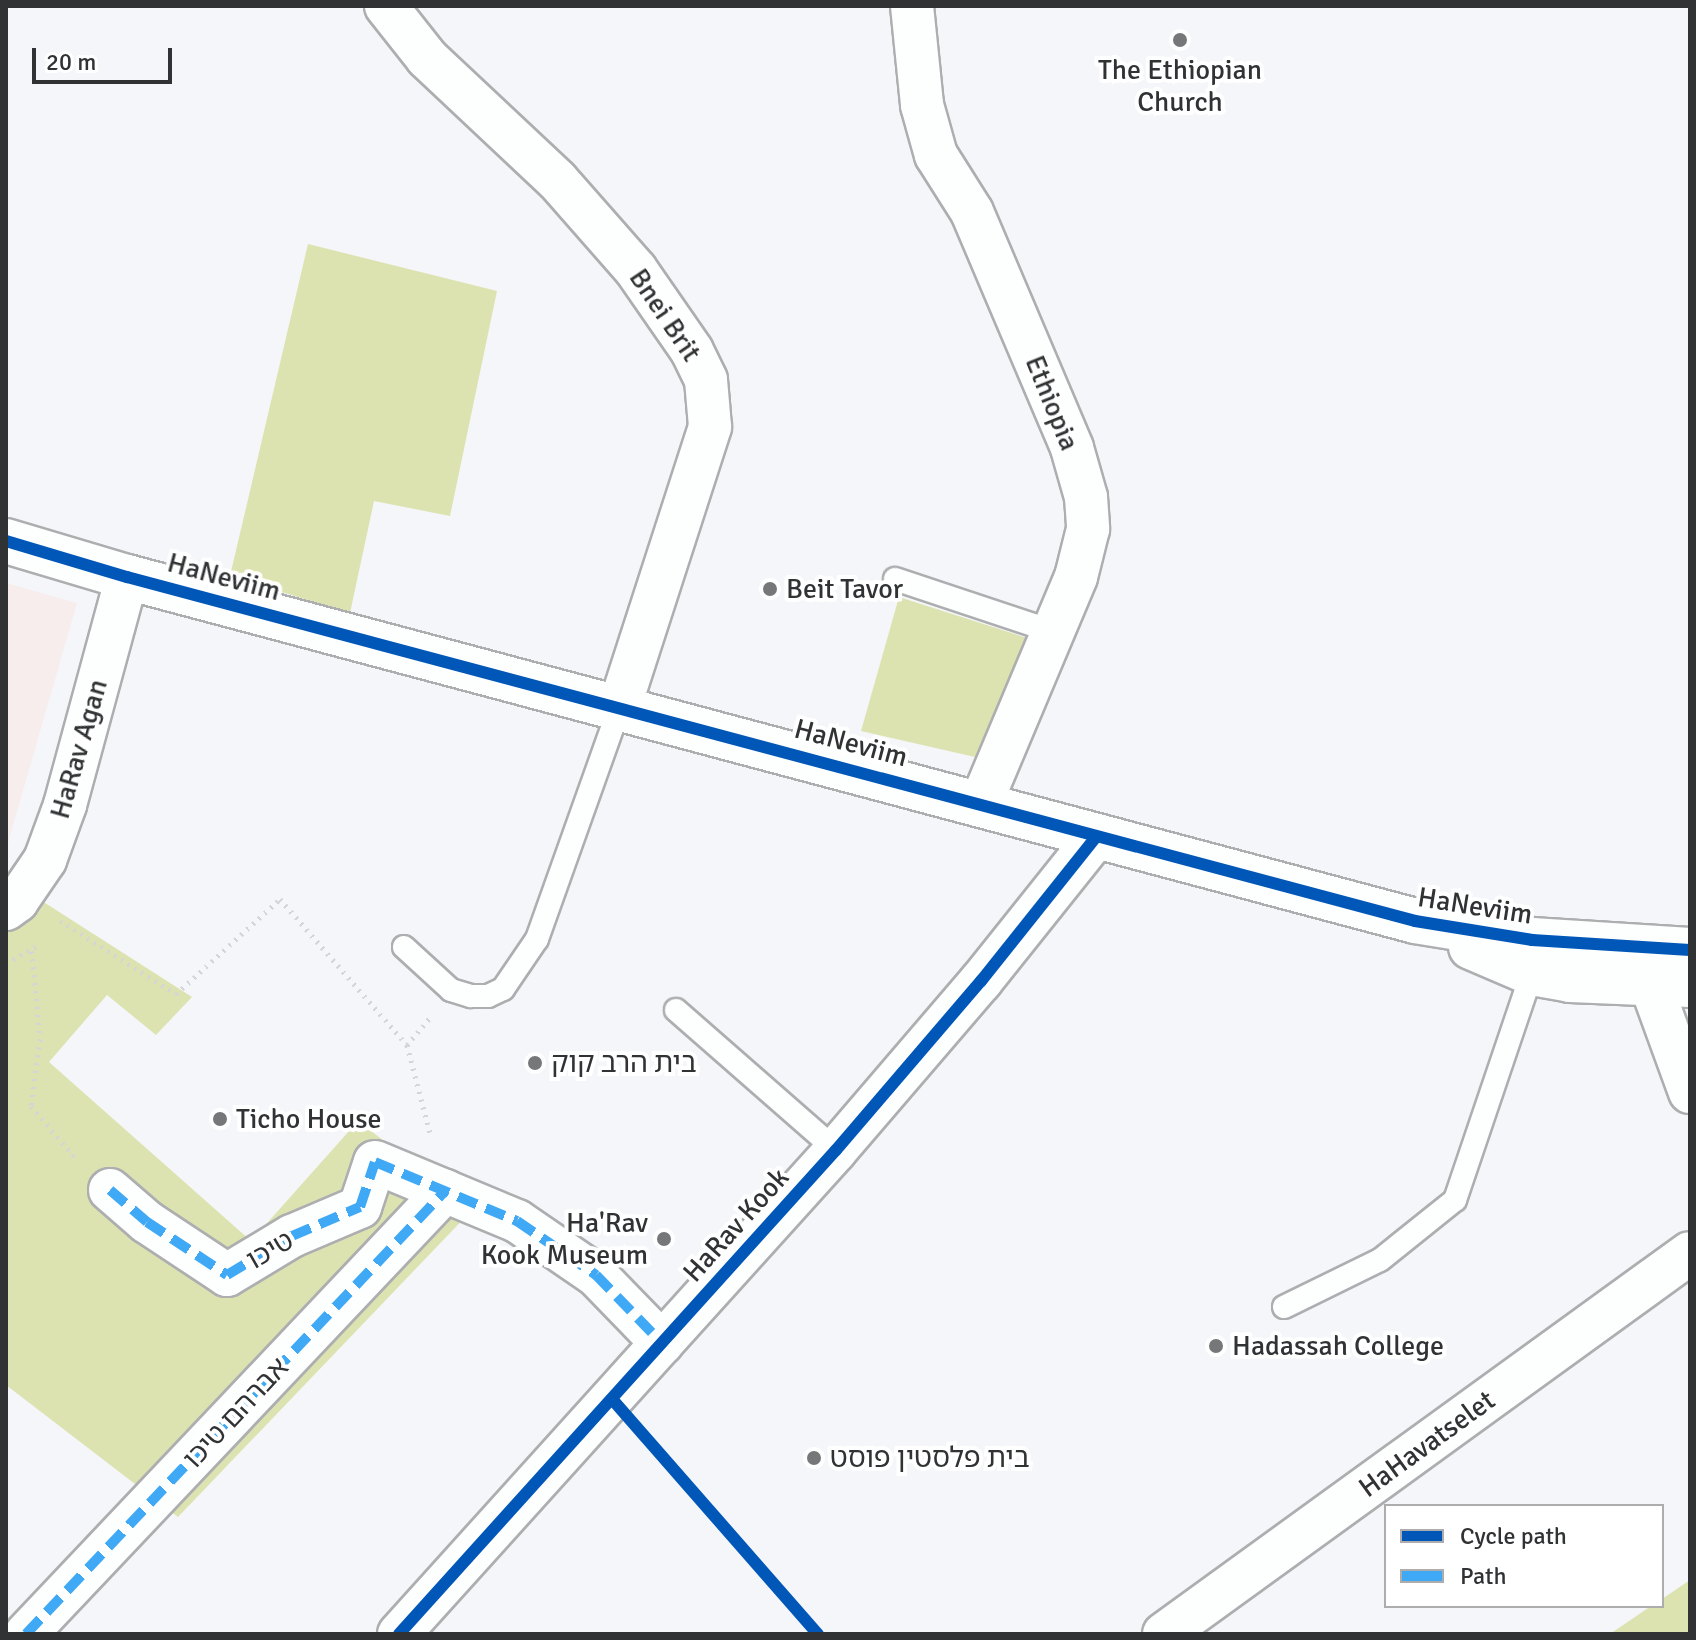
<!DOCTYPE html>
<meta charset="utf-8">
<style>
body{margin:0}
#map{position:relative;width:1696px;height:1640px;overflow:hidden;background:#f4f6f9;font-family:Signika,"Noto Sans Hebrew",sans-serif}
div>[style]{position:absolute}
.medical>*{inset:0;background:#f8eded}
.green>*{inset:0;background:#dde3b0}
.path>*{height:5px;margin-top:-2.5px;transform-origin:0;background:repeating-linear-gradient(90deg,#d5d5d7 0 2px,transparent 0 8px)}
.roads{filter:drop-shadow(2px 0 #adaeb0) drop-shadow(-2px 0 #adaeb0) drop-shadow(0 2px #adaeb0) drop-shadow(0 -2px #adaeb0)}
.lane>*{height:22px;margin:-11px;padding:0 11px;transform-origin:11px;border-radius:11px;background:#fdfefe}
.street>*{height:42px;margin:-21px;padding:0 21px;transform-origin:21px;border-radius:21px;background:#fdfefe}
.secondary>*{height:44px;margin:-22px;padding:0 22px;transform-origin:22px;border-radius:22px;background:#fdfefe}
.quiet>*{height:10px;margin-top:-5px;transform-origin:0;background:repeating-linear-gradient(90deg,#3fa9f5 0 20px,transparent 0 30px)}
.cycleway>*{height:12px;margin:-6px;padding:0 6px;transform-origin:6px;border-radius:6px;background:#0057b8}
.dots>*{width:22px;height:22px;translate:-50% -50%;box-sizing:border-box;border:4px solid #fff;border-radius:50%}
span{translate:-50% -50%;white-space:nowrap;text-align:center;line-height:1.15;-webkit-text-stroke:8px #fff;paint-order:stroke}
.poi-label{font-size:28px;color:#313234}
.left{translate:0 -50%;text-align:left}
.right{translate:-100% -50%;text-align:right}
.street-label{font-size:28px;color:#313234}
.frame{position:absolute;inset:0;border:8px solid #313234;pointer-events:none}
.legend{position:absolute;left:1384px;top:1504px;width:280px;height:104px;box-sizing:border-box;background:#fff;border:2px solid #adadae;margin:0;padding:10px 14px;list-style:none;font-size:24px;color:#313234}
.legend li{display:flex;align-items:center;gap:16px;height:40px}
.legend b{width:40px;border:2px solid #adadae}
.scale{position:absolute;left:32px;top:48px;width:140px;height:36px;box-sizing:border-box;border:4px solid #313234;border-top:0;padding-left:10px;font-size:24px;line-height:28px;white-space:nowrap;color:#313234;-webkit-text-stroke:6px #fff;paint-order:stroke}
</style>
<div id="map">
<div class="medical">
<i style="clip-path:polygon(6px 583px,77px 603px,6px 850px)"></i>
</div>
<div class="green">
<i style="clip-path:polygon(308px 244px,497px 291px,450px 516px,374px 501px,350px 613px,230px 576px)"></i>
<i style="clip-path:polygon(899px 597px,1027px 638px,975px 757px,861px 731px)"></i>
<i style="clip-path:polygon(42px 901px,192px 997px,156px 1035px,107px 995px,49px 1062px,251px 1241px,358px 1121px,473px 1209px,178px 1517px,6px 1385px,6px 928px)"></i>
<i style="clip-path:polygon(1690px 1580px,1690px 1634px,1610px 1634px,1651px 1606px,1662px 1606px,1662px 1599px)"></i>
</div>
<div class="path">
<i style="left:60px;top:921px;width:137px;rotate:32.2deg"></i>
<i style="left:176px;top:994px;width:141px;rotate:-42.4deg"></i>
<i style="left:280px;top:899px;width:194px;rotate:49deg"></i>
<i style="left:407px;top:1045px;width:38px;rotate:-50deg"></i>
<i style="left:32px;top:951px;width:88px;rotate:84.8deg"></i>
<i style="left:40px;top:1039px;width:68px;rotate:97.7deg"></i>
<i style="left:31px;top:1106px;width:71px;rotate:49.6deg"></i>
<i style="left:6px;top:963px;width:35px;rotate:-29deg"></i>
<i style="left:407px;top:1045px;width:95px;rotate:75.4deg"></i>
</div>
<div class="roads">
<div class="lane">
<i style="left:895px;top:579px;width:168px;rotate:18.4deg"></i>
<i style="left:404px;top:947px;width:64px;rotate:42.5deg"></i>
<i style="left:451px;top:990px;width:21px;rotate:17deg"></i>
<i style="left:471px;top:996px;width:17px"></i>
<i style="left:488px;top:996px;width:17px;rotate:-25deg"></i>
<i style="left:503px;top:989px;width:60px;rotate:-55.8deg"></i>
<i style="left:537px;top:939px;width:247px;rotate:-70.4deg"></i>
<i style="left:676px;top:1010px;width:213px;rotate:41.2deg"></i>
<i style="left:1284px;top:1307px;width:107px;rotate:-26.1deg"></i>
<i style="left:1380px;top:1260px;width:96px;rotate:-38.7deg"></i>
<i style="left:1455px;top:1200px;width:240px;rotate:-71.3deg"></i>
</div>
<div class="street">
<i style="left:386px;top:6px;width:66px;rotate:51.7deg"></i>
<i style="left:427px;top:58px;width:178px;rotate:43.2deg"></i>
<i style="left:557px;top:180px;width:120px;rotate:48.7deg"></i>
<i style="left:636px;top:270px;width:98px;rotate:55.3deg"></i>
<i style="left:692px;top:351px;width:32px;rotate:64deg"></i>
<i style="left:706px;top:380px;width:47px;rotate:85.1deg"></i>
<i style="left:710px;top:427px;width:293px;rotate:107.9deg"></i>
<i style="left:912px;top:6px;width:100px;rotate:84.2deg"></i>
<i style="left:922px;top:105px;width:52px;rotate:74.4deg"></i>
<i style="left:936px;top:155px;width:67px;rotate:57.7deg"></i>
<i style="left:972px;top:212px;width:256px;rotate:67deg"></i>
<i style="left:1072px;top:448px;width:51px;rotate:74.1deg"></i>
<i style="left:1086px;top:497px;width:32px;rotate:86deg"></i>
<i style="left:1088px;top:529px;width:49px;rotate:104deg"></i>
<i style="left:1076px;top:577px;width:245px;rotate:112.8deg"></i>
<i style="left:6px;top:909px;width:14px;rotate:-36deg"></i>
<i style="left:17px;top:901px;width:50px;rotate:-55.7deg"></i>
<i style="left:45px;top:860px;width:59px;rotate:-70deg"></i>
<i style="left:65px;top:805px;width:236px;rotate:-74.8deg"></i>
<i style="left:1669px;top:953px;width:37px;rotate:119deg"></i>
<i style="left:1651px;top:985px;width:114px;rotate:70deg"></i>
<i style="left:110px;top:1190px;width:49px;rotate:40.9deg"></i>
<i style="left:147px;top:1222px;width:96px;rotate:33.5deg"></i>
<i style="left:227px;top:1275px;width:76px;rotate:-31deg"></i>
<i style="left:292px;top:1236px;width:74px;rotate:-23.1deg"></i>
<i style="left:360px;top:1207px;width:47px;rotate:-71.6deg"></i>
<i style="left:375px;top:1162px;width:154px;rotate:22.6deg"></i>
<i style="left:517px;top:1221px;width:96px;rotate:34.4deg"></i>
<i style="left:596px;top:1275px;width:95px;rotate:45.9deg"></i>
<i style="left:26px;top:1634px;width:610px;rotate:-46.59deg"></i>
<i style="left:399px;top:1634px;width:652px;rotate:-47.92deg"></i>
<i style="left:836px;top:1150px;width:223px;rotate:-49.4deg"></i>
<i style="left:981px;top:981px;width:184px;rotate:-51.4deg"></i>
<i style="left:1164px;top:1634px;width:649px;rotate:-35.92deg"></i>
</div>
<div class="secondary">
<i style="left:6px;top:541px;width:126px;rotate:16.6deg"></i>
<i style="left:127px;top:577px;width:1333px;rotate:14.95deg"></i>
<i style="left:1415px;top:921px;width:119px;rotate:9.2deg"></i>
<i style="left:1532px;top:940px;width:158px;rotate:3.6deg"></i>
<i style="left:1471px;top:947px;width:66px;rotate:23.1deg"></i>
<i style="left:1532px;top:973px;width:39px;rotate:10deg"></i>
<i style="left:1570px;top:980px;width:120px;rotate:2.4deg"></i>
</div>
</div>
<div class="quiet">
<i style="left:110px;top:1190px;width:49px;rotate:40.9deg"></i>
<i style="left:147px;top:1222px;width:96px;rotate:33.5deg"></i>
<i style="left:227px;top:1275px;width:76px;rotate:-31deg"></i>
<i style="left:292px;top:1236px;width:74px;rotate:-23.1deg"></i>
<i style="left:360px;top:1207px;width:47px;rotate:-71.6deg"></i>
<i style="left:375px;top:1162px;width:154px;rotate:22.6deg"></i>
<i style="left:517px;top:1221px;width:96px;rotate:34.4deg"></i>
<i style="left:596px;top:1275px;width:95px;rotate:45.9deg"></i>
<i style="left:26px;top:1634px;width:610px;rotate:-46.59deg"></i>
</div>
<div class="cycleway">
<i style="left:6px;top:541px;width:126px;rotate:16.6deg"></i>
<i style="left:127px;top:577px;width:1333px;rotate:14.95deg"></i>
<i style="left:1415px;top:921px;width:119px;rotate:9.2deg"></i>
<i style="left:1532px;top:940px;width:158px;rotate:3.6deg"></i>
<i style="left:612px;top:1399px;width:313px;rotate:48.8deg"></i>
<i style="left:399px;top:1634px;width:652px;rotate:-47.92deg"></i>
<i style="left:836px;top:1150px;width:223px;rotate:-49.4deg"></i>
<i style="left:981px;top:981px;width:184px;rotate:-51.4deg"></i>
</div>
<div class="dots">
<i style="left:1180px;top:40px;background:#757779"></i>
<i style="left:770px;top:589px;background:#757779"></i>
<i style="left:535px;top:1063px;background:#757779"></i>
<i style="left:220px;top:1119px;background:#757779"></i>
<i style="left:664px;top:1239px;background:#757779"></i>
<i style="left:1216px;top:1346px;background:#757779"></i>
<i style="left:814px;top:1458px;background:#757779"></i>
</div>
<div class="poi-label">
<span style="left:1180px;top:86px">The Ethiopian<br>Church</span>
<span class="left" style="left:786px;top:589px">Beit Tavor</span>
<span class="left" style="left:551px;top:1063px">בית הרב קוק</span>
<span class="left" style="left:236px;top:1119px">Ticho House</span>
<span class="right" style="left:648px;top:1239px">Ha'Rav<br>Kook Museum</span>
<span class="left" style="left:1232px;top:1346px">Hadassah College</span>
<span class="left" style="left:830px;top:1458px">בית פלסטין פוסט</span>
</div>
<div class="street-label">
<span style="left:665px;top:315px;rotate:56deg">Bnei Brit</span>
<span style="left:1052px;top:403px;rotate:68deg">Ethiopia</span>
<span style="left:224px;top:577px;rotate:15deg">HaNeviim</span>
<span style="left:851px;top:743px;rotate:15deg">HaNeviim</span>
<span style="left:79px;top:749px;rotate:-74deg">HaRav Agan</span>
<span style="left:1475px;top:906px;rotate:9deg">HaNeviim</span>
<span style="left:736px;top:1225px;rotate:-48deg">HaRav Kook</span>
<span style="left:270px;top:1250px;rotate:-30deg">טיכו</span>
<span style="left:236px;top:1413px;rotate:-47deg">אברהם טיכו</span>
<span style="left:1427px;top:1444px;rotate:-36deg">HaHavatselet</span>
</div>
<div class="frame"></div>
<ul class="legend">
<li><b style="height:10px;background:#0057b8"></b>Cycle path</li>
<li><b style="height:10px;background:#3fa9f5"></b>Path</li>
</ul>
<div class="scale">20 m</div>
</div>
